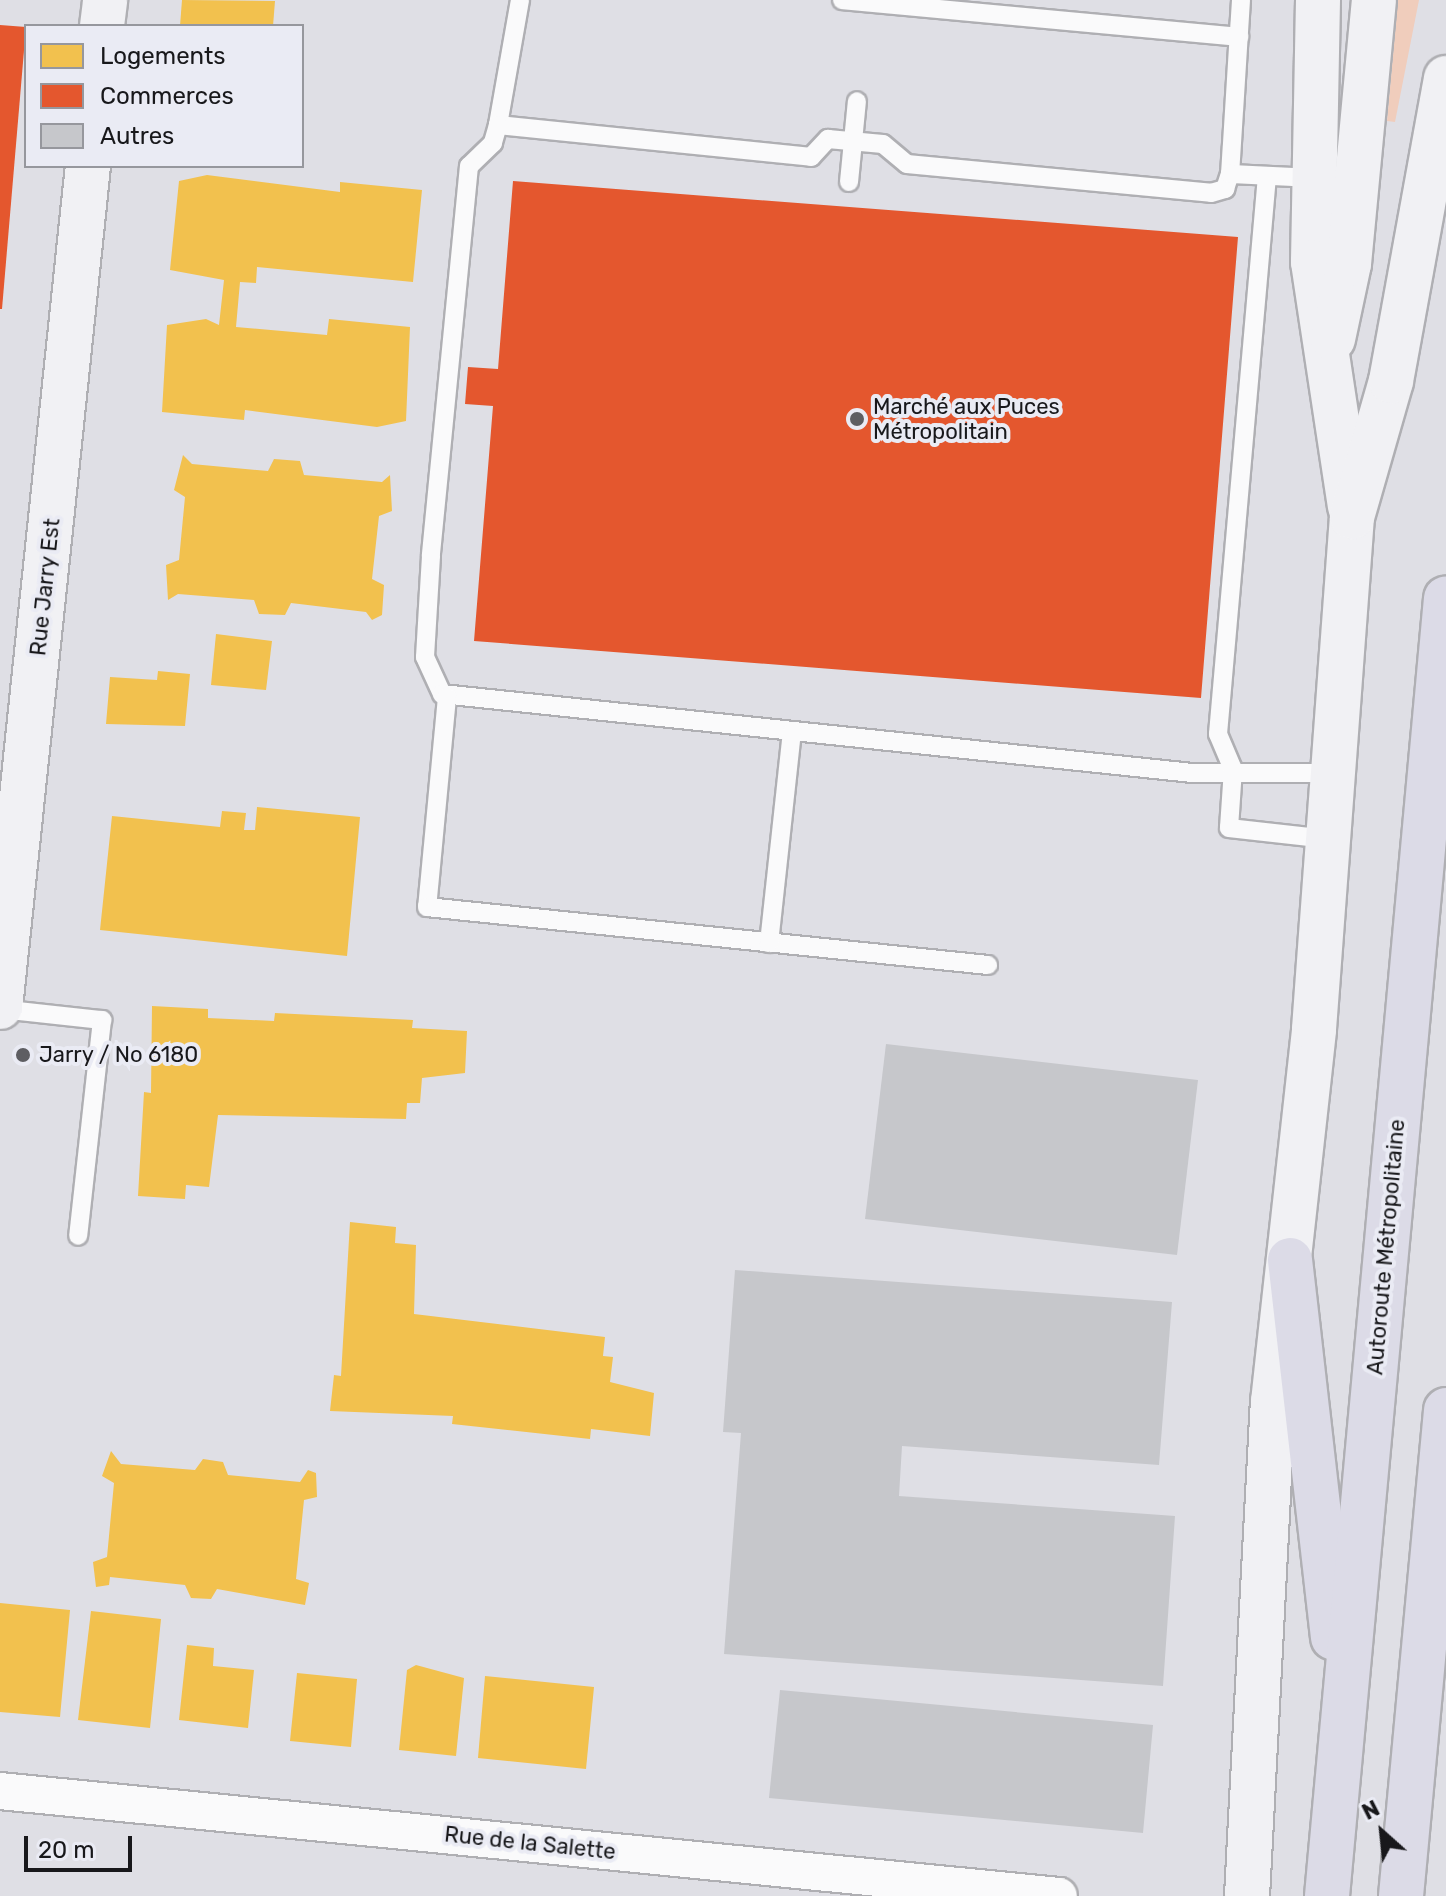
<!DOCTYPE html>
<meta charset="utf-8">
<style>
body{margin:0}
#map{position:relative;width:1446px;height:1896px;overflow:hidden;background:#dfdfe5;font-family:Rubik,sans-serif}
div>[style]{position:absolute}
.green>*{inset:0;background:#f0cdbc}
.homes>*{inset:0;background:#f2c14e}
.shops>*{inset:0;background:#e4572e}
.building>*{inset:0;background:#c6c7cb}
.roads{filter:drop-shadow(2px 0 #afafb3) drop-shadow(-2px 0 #afafb3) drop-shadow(0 2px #afafb3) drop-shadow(0 -2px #afafb3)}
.lane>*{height:18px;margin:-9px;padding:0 9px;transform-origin:9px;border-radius:9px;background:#fafafb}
.street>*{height:36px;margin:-18px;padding:0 18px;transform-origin:18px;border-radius:18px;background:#fafafb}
.secondary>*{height:44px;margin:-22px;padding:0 22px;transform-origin:22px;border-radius:22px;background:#f1f1f4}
.highway>*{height:44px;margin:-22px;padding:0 22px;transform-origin:22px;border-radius:22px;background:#dcdbe7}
.dots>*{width:22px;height:22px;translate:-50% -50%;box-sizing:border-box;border:4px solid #eaebf4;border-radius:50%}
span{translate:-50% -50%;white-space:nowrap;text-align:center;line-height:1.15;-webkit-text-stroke:8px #eaebf4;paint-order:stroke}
.poi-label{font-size:22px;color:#18181b}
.left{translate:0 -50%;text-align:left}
.street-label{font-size:22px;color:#18181b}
.legend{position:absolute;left:24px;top:24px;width:280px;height:144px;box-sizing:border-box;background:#eaebf4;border:2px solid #96979d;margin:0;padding:10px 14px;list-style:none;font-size:24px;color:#18181b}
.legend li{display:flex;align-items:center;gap:16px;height:40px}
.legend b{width:40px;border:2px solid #96979d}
.north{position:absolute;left:1342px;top:1792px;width:80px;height:80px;-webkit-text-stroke:6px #eaebf4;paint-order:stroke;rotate:333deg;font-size:22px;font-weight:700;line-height:32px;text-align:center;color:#18181b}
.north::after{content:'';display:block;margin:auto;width:28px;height:36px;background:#18181b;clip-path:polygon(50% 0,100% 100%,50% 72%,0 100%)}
.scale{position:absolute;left:24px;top:1836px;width:108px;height:36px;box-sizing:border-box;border:4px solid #18181b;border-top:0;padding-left:10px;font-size:24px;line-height:28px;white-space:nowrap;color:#18181b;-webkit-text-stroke:6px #eaebf4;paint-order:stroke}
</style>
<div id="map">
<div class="green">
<i style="clip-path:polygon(1398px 0,1419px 0,1395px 122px,1387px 121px)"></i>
</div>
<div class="homes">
<i style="clip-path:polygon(182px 0,275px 1px,273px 26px,180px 26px)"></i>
<i style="clip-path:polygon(207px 175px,340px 192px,340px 182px,422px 190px,413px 282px,257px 267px,256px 283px,240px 282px,236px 327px,327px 335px,329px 319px,410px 327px,406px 421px,377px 427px,245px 410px,244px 420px,162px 412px,167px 325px,206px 319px,219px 325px,224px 280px,170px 270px,179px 181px)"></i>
<i style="clip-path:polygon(183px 455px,192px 464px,268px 471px,274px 459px,300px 461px,304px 475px,382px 482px,390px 475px,392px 511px,379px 516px,372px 579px,384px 585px,382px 615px,372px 620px,366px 612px,291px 603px,285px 615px,259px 614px,254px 600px,178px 594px,168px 600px,166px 565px,179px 560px,185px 497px,174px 490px)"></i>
<i style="clip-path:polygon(216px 634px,272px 641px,266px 690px,211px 685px)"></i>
<i style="clip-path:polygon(158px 671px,190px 674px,185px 726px,106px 724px,110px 677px,157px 680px)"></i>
<i style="clip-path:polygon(257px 807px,360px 817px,347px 956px,100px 930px,112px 816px,220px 827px,222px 811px,246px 813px,244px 830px,255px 830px)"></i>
<i style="clip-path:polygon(152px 1006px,208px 1009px,208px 1018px,274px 1021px,275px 1013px,413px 1020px,412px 1028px,467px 1031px,465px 1073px,422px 1078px,420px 1103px,407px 1103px,406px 1119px,218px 1115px,209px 1187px,186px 1185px,185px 1199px,138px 1196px,144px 1092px,151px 1093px)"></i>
<i style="clip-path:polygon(350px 1222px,396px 1227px,395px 1243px,416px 1245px,414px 1314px,605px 1337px,603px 1356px,613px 1357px,610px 1382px,654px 1393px,650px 1436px,591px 1429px,590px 1439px,452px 1424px,453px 1416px,330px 1411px,334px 1375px,341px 1376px)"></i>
<i style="clip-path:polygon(111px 1451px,121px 1464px,195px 1470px,203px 1459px,223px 1462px,228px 1475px,300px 1482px,308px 1470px,316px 1473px,317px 1497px,304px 1500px,296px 1579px,309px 1583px,305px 1605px,217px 1589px,211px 1599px,191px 1598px,185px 1585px,110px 1577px,109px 1585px,96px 1587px,93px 1562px,107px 1557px,114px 1483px,102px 1476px)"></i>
<i style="clip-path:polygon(0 1603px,70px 1610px,60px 1717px,0 1712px)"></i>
<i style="clip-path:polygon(91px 1611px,161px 1619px,150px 1728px,78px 1720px)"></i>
<i style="clip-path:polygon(187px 1645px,214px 1648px,213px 1666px,254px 1670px,248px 1728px,179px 1720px)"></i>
<i style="clip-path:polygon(416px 1665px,464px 1678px,456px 1756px,399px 1750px,407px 1670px)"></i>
<i style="clip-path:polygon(297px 1673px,357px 1679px,351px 1747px,290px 1741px)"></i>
<i style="clip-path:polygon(485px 1676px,594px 1687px,586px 1769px,478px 1758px)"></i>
</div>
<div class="shops">
<i style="clip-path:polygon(0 25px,26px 27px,2px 309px,0 309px)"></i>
<i style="clip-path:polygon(513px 181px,1238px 237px,1201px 698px,474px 641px,493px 406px,465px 404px,468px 367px,498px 369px)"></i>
</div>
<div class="building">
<i style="clip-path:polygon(886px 1044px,1198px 1080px,1177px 1255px,865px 1219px)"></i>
<i style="clip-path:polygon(735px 1270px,1172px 1302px,1159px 1465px,902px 1446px,899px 1496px,1175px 1516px,1163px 1686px,724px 1654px,741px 1433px,723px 1432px)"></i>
<i style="clip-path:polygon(780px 1690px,1153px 1725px,1143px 1833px,769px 1798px)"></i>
</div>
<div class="roads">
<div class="lane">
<i style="left:520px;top:0;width:127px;rotate:100deg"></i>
<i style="left:498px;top:125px;width:315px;rotate:5.8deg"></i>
<i style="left:811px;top:157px;width:25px;rotate:-47deg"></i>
<i style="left:828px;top:139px;width:55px;rotate:5.2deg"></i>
<i style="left:883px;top:144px;width:31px;rotate:40deg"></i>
<i style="left:907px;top:164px;width:305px;rotate:5.4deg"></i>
<i style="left:1211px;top:193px;width:15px;rotate:-16deg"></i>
<i style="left:1225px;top:189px;width:16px;rotate:-72deg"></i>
<i style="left:842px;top:0;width:399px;rotate:5.3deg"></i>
<i style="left:1241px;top:0;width:174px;rotate:93.6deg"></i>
<i style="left:1230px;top:174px;width:85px;rotate:2.7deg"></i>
<i style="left:498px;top:125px;width:19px;rotate:106deg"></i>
<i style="left:493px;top:143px;width:33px;rotate:136deg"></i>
<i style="left:469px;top:166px;width:392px;rotate:95.6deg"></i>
<i style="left:431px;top:556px;width:101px;rotate:93.4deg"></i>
<i style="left:425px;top:657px;width:41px;rotate:65.3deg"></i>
<i style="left:442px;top:694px;width:755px;rotate:6.01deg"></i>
<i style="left:1193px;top:773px;width:140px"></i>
<i style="left:1267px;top:176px;width:560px;rotate:95.02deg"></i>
<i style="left:1218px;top:734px;width:38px;rotate:67deg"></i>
<i style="left:1233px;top:769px;width:59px;rotate:93.9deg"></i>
<i style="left:1229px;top:828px;width:99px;rotate:6.4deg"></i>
<i style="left:849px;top:182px;width:81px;rotate:-84.4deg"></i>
<i style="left:447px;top:697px;width:211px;rotate:95.4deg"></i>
<i style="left:427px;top:907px;width:564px;rotate:5.9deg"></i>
<i style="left:769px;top:943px;width:213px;rotate:-83.8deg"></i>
<i style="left:0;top:1009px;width:103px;rotate:6.2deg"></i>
<i style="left:102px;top:1020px;width:217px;rotate:96.3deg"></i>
</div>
<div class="street">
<i style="left:0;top:1791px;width:1064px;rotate:5.66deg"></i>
</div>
<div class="secondary">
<i style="left:1318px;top:0;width:262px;rotate:91.1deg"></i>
<i style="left:1313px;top:262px;width:247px;rotate:81.4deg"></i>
<i style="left:102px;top:26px;width:26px;rotate:-83deg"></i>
<i style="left:1333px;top:339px;width:77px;rotate:-78deg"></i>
<i style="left:1349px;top:264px;width:265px;rotate:-84.6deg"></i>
<i style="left:0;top:1007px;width:846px;rotate:-84.03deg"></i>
<i style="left:1247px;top:1896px;width:495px;rotate:-87deg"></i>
<i style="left:1273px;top:1402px;width:375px;rotate:-83.7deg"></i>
<i style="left:1314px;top:1029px;width:513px;rotate:-85.76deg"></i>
<i style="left:1352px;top:517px;width:141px;rotate:-74deg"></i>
<i style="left:1391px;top:381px;width:308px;rotate:-79.7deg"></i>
</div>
<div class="highway">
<i style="left:1290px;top:1260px;width:380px;rotate:83.5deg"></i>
<i style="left:1327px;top:1896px;width:1303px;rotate:-84.76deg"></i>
<i style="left:1401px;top:1896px;width:488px;rotate:-84.7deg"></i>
</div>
</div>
<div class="dots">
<i style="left:857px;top:419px;background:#5e5e62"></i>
<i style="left:23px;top:1055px;background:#5e5e62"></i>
</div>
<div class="poi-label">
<span class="left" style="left:873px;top:419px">Marché aux Puces<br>Métropolitain</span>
<span class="left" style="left:39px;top:1055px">Jarry / No 6180</span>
</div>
<div class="street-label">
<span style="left:45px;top:587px;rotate:-84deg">Rue Jarry Est</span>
<span style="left:1386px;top:1247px;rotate:-85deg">Autoroute Métropolitaine</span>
<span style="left:530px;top:1843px;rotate:6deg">Rue de la Salette</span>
</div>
<ul class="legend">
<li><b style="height:22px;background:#f2c14e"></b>Logements</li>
<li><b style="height:22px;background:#e4572e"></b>Commerces</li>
<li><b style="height:22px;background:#c6c7cb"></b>Autres</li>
</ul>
<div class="north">N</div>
<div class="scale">20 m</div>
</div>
